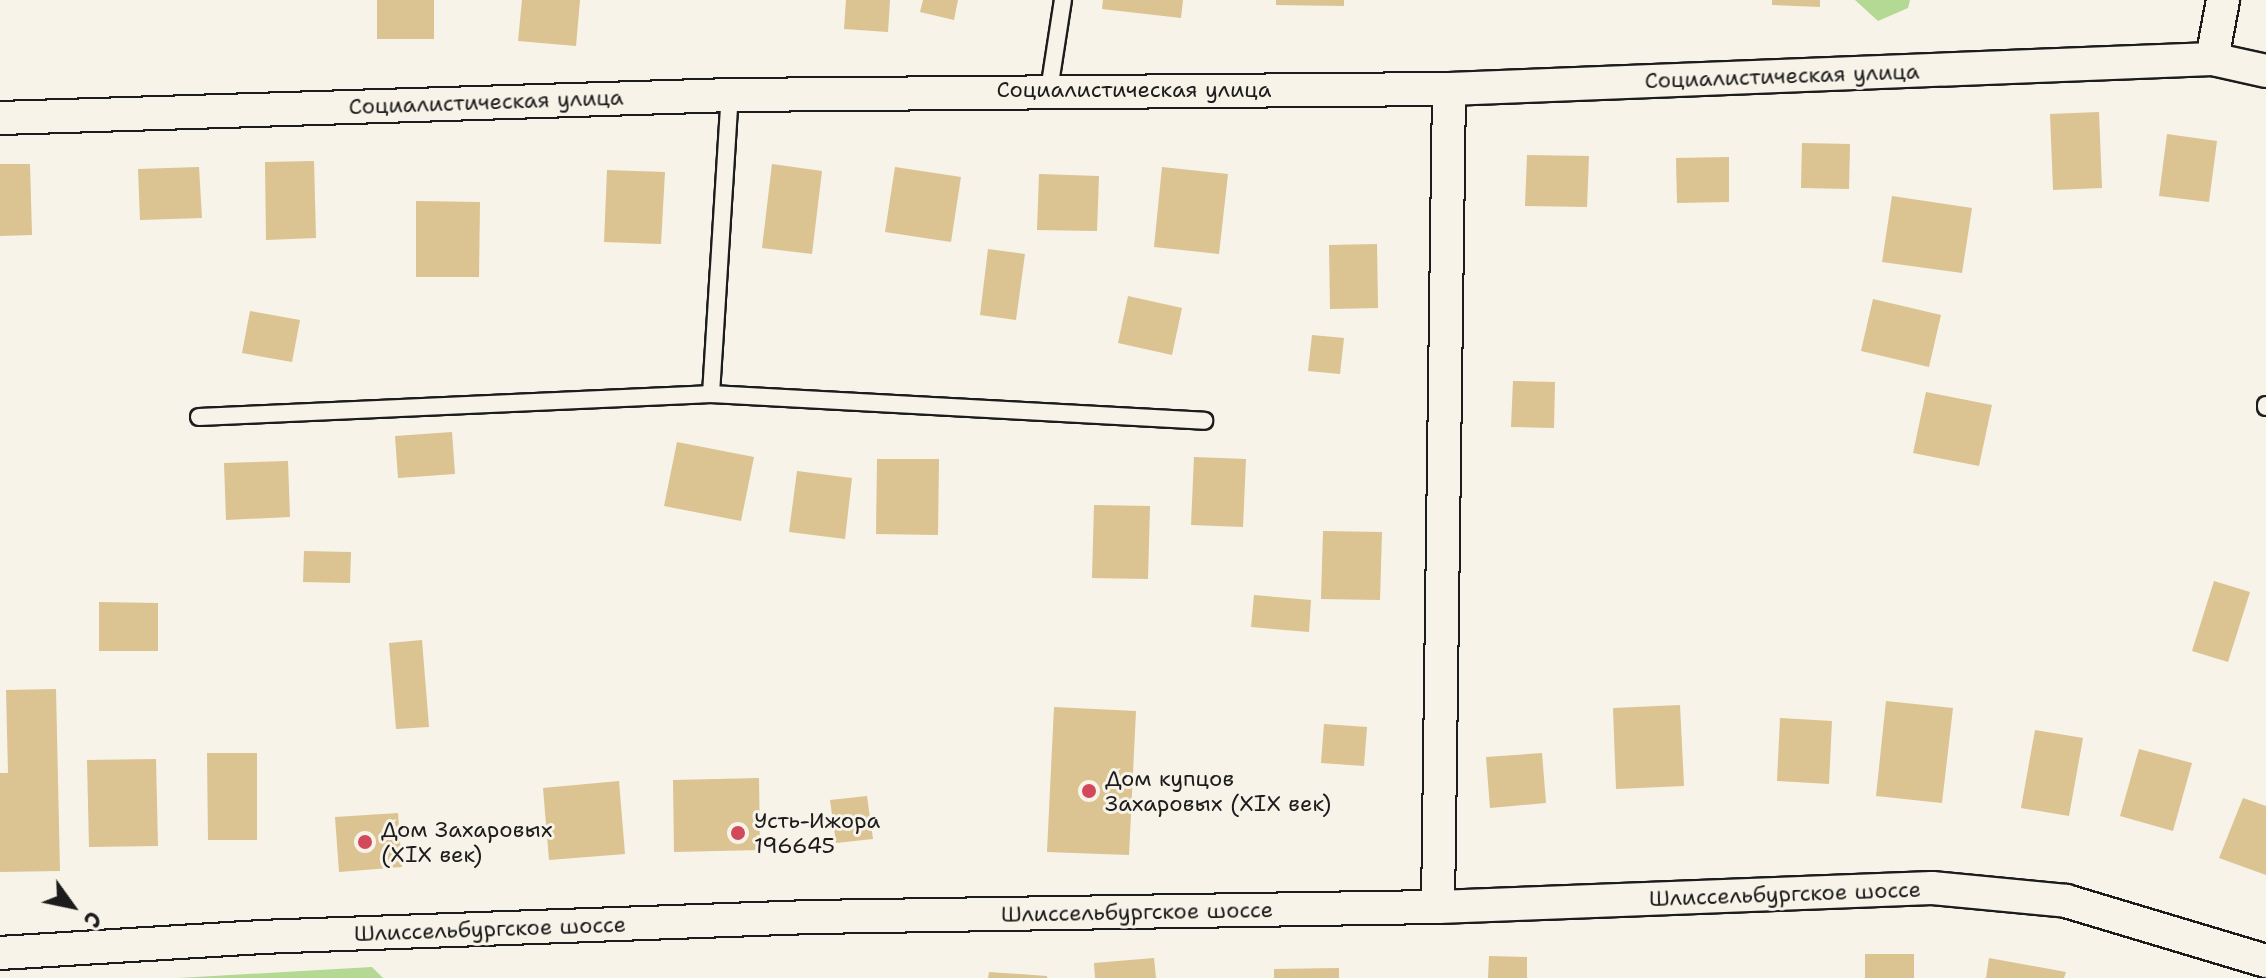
<!DOCTYPE html>
<meta charset="utf-8">
<style>
body{margin:0}
#map{position:relative;width:2266px;height:978px;overflow:hidden;background:#f7f3e8;font-family:"Shantell Sans",sans-serif}
div>[style]{position:absolute}
.green>*{inset:0;background:#b3d994}
.building>*{inset:0;background:#dbc392}
.roads{filter:drop-shadow(2px 0 #1c1c1c) drop-shadow(-2px 0 #1c1c1c) drop-shadow(0 2px #1c1c1c) drop-shadow(0 -2px #1c1c1c)}
.service>*{height:16px;margin:-8px;padding:0 8px;transform-origin:8px;border-radius:8px;background:#f7f3e8}
.minor>*{height:32px;margin:-16px;padding:0 16px;transform-origin:16px;border-radius:16px;background:#f7f3e8}
.dots>*{width:22px;height:22px;translate:-50% -50%;box-sizing:border-box;border:4px solid #f7f3e8;border-radius:50%}
span{translate:-50% -50%;white-space:nowrap;text-align:center;line-height:1.15;-webkit-text-stroke:6px #f7f3e8;paint-order:stroke}
.street-label{font-size:22px;color:#1c1c1c}
.poi-label{font-size:22px;color:#1c1c1c}
.left{translate:0 -50%;text-align:left}
.north{position:absolute;left:32px;top:866px;width:80px;height:80px;-webkit-text-stroke:6px #f7f3e8;paint-order:stroke;rotate:123deg;font-size:22px;font-weight:700;line-height:32px;text-align:center;color:#1c1c1c}
.north::after{content:'';display:block;margin:auto;width:28px;height:36px;background:#1c1c1c;clip-path:polygon(50% 0,100% 100%,50% 72%,0 100%)}
</style>
<div id="map">
<div class="green">
<i style="clip-path:polygon(1855px 0,1910px 0,1908px 8px,1878px 21px)"></i>
<i style="clip-path:polygon(372px 967px,383px 978px,178px 978px)"></i>
</div>
<div class="building">
<i style="clip-path:polygon(377px 0,434px 0,434px 39px,377px 39px)"></i>
<i style="clip-path:polygon(522px 0,580px 0,576px 46px,518px 41px)"></i>
<i style="clip-path:polygon(846px 0,890px 0,888px 32px,844px 29px)"></i>
<i style="clip-path:polygon(923px 0,958px 0,954px 20px,920px 12px)"></i>
<i style="clip-path:polygon(1103px 0,1183px 0,1181px 18px,1102px 9px)"></i>
<i style="clip-path:polygon(1276px 0,1344px 0,1344px 6px,1276px 5px)"></i>
<i style="clip-path:polygon(1772px 0,1820px 0,1820px 7px,1772px 5px)"></i>
<i style="clip-path:polygon(2099px 112px,2102px 188px,2053px 190px,2050px 114px)"></i>
<i style="clip-path:polygon(2167px 134px,2217px 141px,2209px 202px,2159px 196px)"></i>
<i style="clip-path:polygon(1802px 143px,1850px 144px,1849px 189px,1801px 188px)"></i>
<i style="clip-path:polygon(1527px 155px,1589px 156px,1587px 207px,1525px 206px)"></i>
<i style="clip-path:polygon(1729px 157px,1729px 202px,1677px 203px,1676px 158px)"></i>
<i style="clip-path:polygon(314px 161px,316px 238px,266px 240px,265px 162px)"></i>
<i style="clip-path:polygon(0 164px,30px 164px,32px 235px,0 236px)"></i>
<i style="clip-path:polygon(772px 164px,822px 171px,812px 254px,762px 248px)"></i>
<i style="clip-path:polygon(199px 167px,202px 218px,140px 220px,138px 169px)"></i>
<i style="clip-path:polygon(895px 167px,961px 177px,951px 242px,885px 232px)"></i>
<i style="clip-path:polygon(1162px 167px,1228px 174px,1219px 254px,1154px 247px)"></i>
<i style="clip-path:polygon(607px 170px,665px 172px,661px 244px,604px 242px)"></i>
<i style="clip-path:polygon(1039px 174px,1099px 176px,1097px 231px,1037px 230px)"></i>
<i style="clip-path:polygon(1892px 196px,1972px 208px,1962px 273px,1882px 262px)"></i>
<i style="clip-path:polygon(416px 201px,480px 202px,479px 277px,416px 277px)"></i>
<i style="clip-path:polygon(1377px 244px,1378px 308px,1330px 309px,1329px 245px)"></i>
<i style="clip-path:polygon(988px 249px,1025px 254px,1016px 320px,980px 315px)"></i>
<i style="clip-path:polygon(1128px 296px,1182px 308px,1172px 355px,1118px 343px)"></i>
<i style="clip-path:polygon(1873px 299px,1941px 315px,1929px 367px,1861px 351px)"></i>
<i style="clip-path:polygon(250px 311px,300px 320px,292px 362px,242px 353px)"></i>
<i style="clip-path:polygon(1312px 335px,1344px 338px,1340px 374px,1308px 371px)"></i>
<i style="clip-path:polygon(1513px 381px,1555px 382px,1554px 428px,1511px 427px)"></i>
<i style="clip-path:polygon(1926px 392px,1992px 405px,1979px 466px,1913px 453px)"></i>
<i style="clip-path:polygon(452px 432px,455px 474px,398px 478px,395px 436px)"></i>
<i style="clip-path:polygon(677px 442px,754px 457px,741px 521px,664px 506px)"></i>
<i style="clip-path:polygon(1194px 457px,1246px 459px,1243px 527px,1191px 525px)"></i>
<i style="clip-path:polygon(877px 459px,939px 459px,938px 535px,876px 534px)"></i>
<i style="clip-path:polygon(288px 461px,290px 517px,226px 520px,224px 463px)"></i>
<i style="clip-path:polygon(797px 471px,852px 478px,845px 539px,789px 532px)"></i>
<i style="clip-path:polygon(1094px 505px,1150px 506px,1148px 579px,1092px 578px)"></i>
<i style="clip-path:polygon(1323px 531px,1382px 532px,1380px 600px,1321px 599px)"></i>
<i style="clip-path:polygon(304px 551px,351px 552px,350px 583px,303px 582px)"></i>
<i style="clip-path:polygon(2214px 581px,2250px 592px,2228px 662px,2192px 651px)"></i>
<i style="clip-path:polygon(1254px 595px,1311px 600px,1309px 632px,1251px 627px)"></i>
<i style="clip-path:polygon(99px 602px,158px 603px,158px 651px,99px 651px)"></i>
<i style="clip-path:polygon(422px 640px,429px 727px,396px 729px,389px 643px)"></i>
<i style="clip-path:polygon(56px 689px,60px 871px,0 872px,0 773px,8px 773px,6px 690px)"></i>
<i style="clip-path:polygon(1886px 701px,1953px 708px,1942px 803px,1876px 796px)"></i>
<i style="clip-path:polygon(1680px 705px,1684px 786px,1616px 789px,1613px 708px)"></i>
<i style="clip-path:polygon(1054px 707px,1136px 711px,1129px 855px,1047px 852px)"></i>
<i style="clip-path:polygon(1780px 718px,1832px 721px,1829px 784px,1777px 781px)"></i>
<i style="clip-path:polygon(1324px 724px,1367px 727px,1364px 766px,1321px 763px)"></i>
<i style="clip-path:polygon(2035px 730px,2083px 738px,2069px 816px,2021px 808px)"></i>
<i style="clip-path:polygon(2139px 749px,2192px 763px,2173px 831px,2120px 816px)"></i>
<i style="clip-path:polygon(207px 753px,257px 753px,257px 840px,208px 840px)"></i>
<i style="clip-path:polygon(1542px 753px,1546px 803px,1490px 808px,1486px 757px)"></i>
<i style="clip-path:polygon(156px 759px,158px 846px,89px 847px,87px 760px)"></i>
<i style="clip-path:polygon(759px 778px,760px 850px,674px 852px,673px 780px)"></i>
<i style="clip-path:polygon(619px 781px,625px 854px,549px 860px,543px 788px)"></i>
<i style="clip-path:polygon(867px 796px,873px 839px,836px 843px,830px 800px)"></i>
<i style="clip-path:polygon(2243px 798px,2266px 806px,2266px 875px,2219px 858px)"></i>
<i style="clip-path:polygon(398px 813px,402px 867px,339px 872px,335px 817px)"></i>
<i style="clip-path:polygon(1865px 954px,1914px 954px,1914px 978px,1865px 978px)"></i>
<i style="clip-path:polygon(1489px 956px,1527px 957px,1527px 978px,1488px 978px)"></i>
<i style="clip-path:polygon(1154px 958px,1156px 978px,1095px 978px,1094px 963px)"></i>
<i style="clip-path:polygon(1989px 958px,2066px 972px,2064px 978px,1986px 978px)"></i>
<i style="clip-path:polygon(1339px 968px,1339px 978px,1274px 978px,1274px 969px)"></i>
<i style="clip-path:polygon(989px 972px,1047px 976px,1047px 978px,988px 978px)"></i>
</div>
<div class="roads">
<div class="service">
<i style="left:1049px;top:90px;width:91px;rotate:-81.2deg"></i>
<i style="left:711px;top:394px;width:300px;rotate:-86.4deg"></i>
<i style="left:2266px;top:407px;width:2px;rotate:-90deg"></i>
<i style="left:199px;top:417px;width:513px;rotate:-2.57deg"></i>
<i style="left:711px;top:394px;width:494px;rotate:3.1deg"></i>
</div>
<div class="minor">
<i style="left:2212px;top:59px;width:60px;rotate:-79.4deg"></i>
<i style="left:0;top:118px;width:730px;rotate:-1.8deg"></i>
<i style="left:730px;top:95px;width:719px;rotate:-0.48deg"></i>
<i style="left:1449px;top:89px;width:764px;rotate:-2.25deg"></i>
<i style="left:2212px;top:59px;width:55px;rotate:12.5deg"></i>
<i style="left:1438px;top:907px;width:818px;rotate:-89.23deg"></i>
<i style="left:0;top:953px;width:260px;rotate:-3.5deg"></i>
<i style="left:260px;top:937px;width:552px;rotate:-2.08deg"></i>
<i style="left:812px;top:917px;width:626px;rotate:-0.92deg"></i>
<i style="left:1438px;top:907px;width:494px;rotate:-2.2deg"></i>
<i style="left:1932px;top:888px;width:135px;rotate:5.5deg"></i>
<i style="left:2066px;top:901px;width:209px;rotate:16.7deg"></i>
</div>
</div>
<div class="dots">
<i style="left:1089px;top:791px;background:#d1495b"></i>
<i style="left:738px;top:833px;background:#d1495b"></i>
<i style="left:365px;top:842px;background:#d1495b"></i>
</div>
<div class="street-label">
<span style="left:1782px;top:76px;rotate:-2deg">Социалистическая улица</span>
<span style="left:1134px;top:90px">Социалистическая улица</span>
<span style="left:486px;top:102px;rotate:-2deg">Социалистическая улица</span>
<span style="left:1785px;top:894px;rotate:-2deg">Шлиссельбургское шоссе</span>
<span style="left:1137px;top:912px;rotate:-1deg">Шлиссельбургское шоссе</span>
<span style="left:490px;top:929px;rotate:-2deg">Шлиссельбургское шоссе</span>
</div>
<div class="poi-label">
<span class="left" style="left:1105px;top:791px">Дом купцов<br>Захаровых (XIX век)</span>
<span class="left" style="left:754px;top:833px">Усть-Ижора<br>196645</span>
<span class="left" style="left:381px;top:842px">Дом Захаровых<br>(XIX век)</span>
</div>
<div class="north">С</div>
</div>
